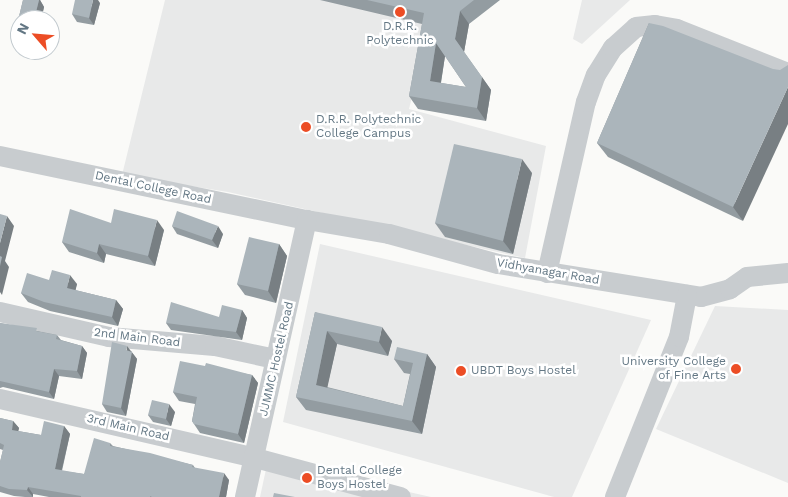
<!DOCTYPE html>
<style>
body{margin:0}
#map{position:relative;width:788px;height:497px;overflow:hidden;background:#fafaf8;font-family:"Work Sans",sans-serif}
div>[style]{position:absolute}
.built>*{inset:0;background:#e8e9e9}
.minor>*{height:20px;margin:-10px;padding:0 10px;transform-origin:10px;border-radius:10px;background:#c8cccf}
.wall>*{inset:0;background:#939ca1}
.shaded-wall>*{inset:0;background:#787f83}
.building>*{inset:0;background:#abb5bb}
.dots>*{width:14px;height:14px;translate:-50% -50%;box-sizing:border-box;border:2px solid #fff;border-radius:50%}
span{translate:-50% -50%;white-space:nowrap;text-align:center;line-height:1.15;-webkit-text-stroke:5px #fff;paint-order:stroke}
.poi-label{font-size:12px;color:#637784}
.left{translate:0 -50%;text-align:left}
.right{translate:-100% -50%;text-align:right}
.street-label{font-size:12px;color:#637784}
.north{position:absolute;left:10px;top:10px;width:50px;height:50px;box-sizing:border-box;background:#fff;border:1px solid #c1c9ce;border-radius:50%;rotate:297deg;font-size:14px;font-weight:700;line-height:20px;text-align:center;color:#637784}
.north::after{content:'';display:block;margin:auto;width:18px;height:22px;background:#ec4d25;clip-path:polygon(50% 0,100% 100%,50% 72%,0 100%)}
</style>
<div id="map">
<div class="built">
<i style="clip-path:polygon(165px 0,436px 0,409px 109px,546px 146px,525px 258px,228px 192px,122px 175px)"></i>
<i style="clip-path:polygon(582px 0,630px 0,582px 44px,573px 39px)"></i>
<i style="clip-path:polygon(320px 244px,651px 320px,572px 497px,554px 497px,283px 422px)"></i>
<i style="clip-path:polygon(715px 306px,788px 310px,788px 483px,656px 429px)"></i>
<i style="clip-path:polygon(268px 460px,431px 497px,260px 497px)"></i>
</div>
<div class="minor">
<i style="left:0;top:156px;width:314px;rotate:11.8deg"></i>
<i style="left:307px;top:220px;width:83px;rotate:9.7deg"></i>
<i style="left:389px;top:234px;width:113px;rotate:15.4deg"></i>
<i style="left:498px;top:264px;width:206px;rotate:9.2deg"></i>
<i style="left:701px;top:297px;width:30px;rotate:-15deg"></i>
<i style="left:730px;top:289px;width:21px;rotate:-35deg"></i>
<i style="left:747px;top:277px;width:41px;rotate:-5.6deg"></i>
<i style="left:547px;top:273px;width:175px;rotate:-77.2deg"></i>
<i style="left:586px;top:102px;width:29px;rotate:-70deg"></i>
<i style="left:596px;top:75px;width:32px;rotate:-58deg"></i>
<i style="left:613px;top:48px;width:31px;rotate:-42deg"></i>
<i style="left:636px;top:27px;width:19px;rotate:-6deg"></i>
<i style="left:655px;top:25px;width:22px;rotate:10deg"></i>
<i style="left:677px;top:29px;width:119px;rotate:21.6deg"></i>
<i style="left:0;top:312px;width:112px;rotate:12.9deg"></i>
<i style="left:109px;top:337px;width:106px;rotate:4.9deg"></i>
<i style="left:215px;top:346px;width:61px;rotate:12.2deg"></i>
<i style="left:0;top:399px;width:262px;rotate:13deg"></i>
<i style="left:255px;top:458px;width:151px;rotate:15deg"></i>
<i style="left:245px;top:497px;width:284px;rotate:-77.4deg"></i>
<i style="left:615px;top:497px;width:172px;rotate:-68.2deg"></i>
<i style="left:679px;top:337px;width:43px;rotate:-79.2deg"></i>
</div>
<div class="wall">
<i style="clip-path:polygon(23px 0,40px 0,44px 7px,41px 20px,20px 20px,20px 35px,16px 29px)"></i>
<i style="clip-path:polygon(evenodd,320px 0,500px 0,469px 24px,464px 52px,491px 90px,486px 121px,418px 109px,409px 96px,422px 24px,320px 0,445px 56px,466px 87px,441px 83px,445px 56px)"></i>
<i style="clip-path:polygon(100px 3px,94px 25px,77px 22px,72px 14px)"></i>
<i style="clip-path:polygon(649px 23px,743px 221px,608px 157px,597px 143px)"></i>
<i style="clip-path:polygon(532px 173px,513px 254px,445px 237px,435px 223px)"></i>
<i style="clip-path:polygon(111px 223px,164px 230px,155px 266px,106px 254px,104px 263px,69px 252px,62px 242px)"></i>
<i style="clip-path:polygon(172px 226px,223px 234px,218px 248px,177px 234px)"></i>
<i style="clip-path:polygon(279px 244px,287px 256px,276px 303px,245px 295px,237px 284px)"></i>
<i style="clip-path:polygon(49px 280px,77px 284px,75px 290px,116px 300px,123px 309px,118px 326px,50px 311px,28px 302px,21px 293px)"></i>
<i style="clip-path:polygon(242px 310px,247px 318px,242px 340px,171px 330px,166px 323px,219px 317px)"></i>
<i style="clip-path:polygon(315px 312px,392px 341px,388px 356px,337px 344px,327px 387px,403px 406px,410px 374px,404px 373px,394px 359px,427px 354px,436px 367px,422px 434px,306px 410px,296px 397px)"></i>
<i style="clip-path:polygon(0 323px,57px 335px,61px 340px,82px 346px,87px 353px,82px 379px,59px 376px,54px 399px,3px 387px,0 388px)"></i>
<i style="clip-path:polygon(131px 351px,137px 359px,126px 416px,107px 412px,102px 404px)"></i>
<i style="clip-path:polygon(205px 366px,252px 375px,258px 383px,244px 443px,200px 433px,192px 421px,195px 404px,179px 401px,173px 392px)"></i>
<i style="clip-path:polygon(175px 412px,171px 426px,153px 422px,148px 415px)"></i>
<i style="clip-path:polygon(0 418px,13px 421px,19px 428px,18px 431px,41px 435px,64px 426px,70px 434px,62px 471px,84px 474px,110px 443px,113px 446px,193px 465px,195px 468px,229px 480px,226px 497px,49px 497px,33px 494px,33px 497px,25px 497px,14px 496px,0 492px,0 462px,3px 450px,0 449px)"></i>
</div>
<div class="shaded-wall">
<i style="clip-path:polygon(39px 0,40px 0,44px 7px,41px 20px,34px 20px)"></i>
<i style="clip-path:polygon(93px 0,98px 0,100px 3px,94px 25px,89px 18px)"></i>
<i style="clip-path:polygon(460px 11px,469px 24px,464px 52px,455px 39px)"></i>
<i style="clip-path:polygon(436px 43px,445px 56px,439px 94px,430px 81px)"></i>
<i style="clip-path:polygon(482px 77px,491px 90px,486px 121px,477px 108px)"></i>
<i style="clip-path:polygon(788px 87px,788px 124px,743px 221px,733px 207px)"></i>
<i style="clip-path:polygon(522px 159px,532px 173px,513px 254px,503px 241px)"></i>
<i style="clip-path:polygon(7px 216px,14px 226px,5px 261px,9px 267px,2px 295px,0 292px,0 243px)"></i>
<i style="clip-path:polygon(157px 220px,164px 230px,155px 266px,148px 256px)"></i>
<i style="clip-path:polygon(218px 226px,223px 234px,218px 248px,212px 240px)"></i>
<i style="clip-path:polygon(99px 244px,106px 254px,104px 263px,97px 253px)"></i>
<i style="clip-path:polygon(279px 244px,287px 256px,276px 303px,268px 291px)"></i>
<i style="clip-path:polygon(70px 275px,77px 284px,74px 297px,67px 288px)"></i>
<i style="clip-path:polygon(116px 300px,123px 309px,118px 326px,112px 317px)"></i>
<i style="clip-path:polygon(242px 310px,247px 318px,242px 340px,236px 332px)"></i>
<i style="clip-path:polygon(382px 327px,392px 341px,388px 356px,379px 342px)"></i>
<i style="clip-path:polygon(327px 331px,337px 344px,325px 398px,316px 385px)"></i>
<i style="clip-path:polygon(82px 346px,87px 353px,82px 379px,77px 371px)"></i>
<i style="clip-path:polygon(127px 346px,137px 359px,126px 416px,121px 408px)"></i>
<i style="clip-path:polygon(427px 354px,436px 367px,422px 434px,412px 421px)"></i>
<i style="clip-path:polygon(54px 369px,59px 376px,54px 399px,49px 392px)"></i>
<i style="clip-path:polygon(252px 375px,258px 383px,244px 443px,238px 434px)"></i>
<i style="clip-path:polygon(169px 404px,175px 412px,171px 426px,166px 419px)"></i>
<i style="clip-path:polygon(13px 421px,19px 428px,17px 437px,12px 430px)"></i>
<i style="clip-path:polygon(64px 426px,70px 434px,60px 477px,55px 469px)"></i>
<i style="clip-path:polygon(224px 473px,229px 480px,226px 497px,219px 497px)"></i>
<i style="clip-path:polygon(28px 487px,33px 494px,33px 497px,27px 490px)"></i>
</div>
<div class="building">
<i style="clip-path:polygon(23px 0,39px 0,34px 20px,20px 20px,20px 30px,16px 29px)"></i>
<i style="clip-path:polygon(75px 0,93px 0,89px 18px,72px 14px)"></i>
<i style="clip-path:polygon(evenodd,367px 0,474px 0,460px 11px,455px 39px,482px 77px,477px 108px,409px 96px,424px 13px,367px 0,436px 43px,466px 87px,430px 81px,436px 43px)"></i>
<i style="clip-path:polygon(649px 23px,663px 26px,773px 69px,780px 70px,788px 65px,788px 87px,733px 207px,597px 143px)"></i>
<i style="clip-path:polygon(454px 144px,522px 159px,503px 241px,435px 223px)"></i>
<i style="clip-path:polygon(70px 209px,111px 223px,114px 209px,157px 220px,148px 256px,99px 244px,97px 253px,62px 242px)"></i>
<i style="clip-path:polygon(177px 211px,218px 226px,212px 240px,172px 226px)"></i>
<i style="clip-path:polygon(0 214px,7px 216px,0 243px)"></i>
<i style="clip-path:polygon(249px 237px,279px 244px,268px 291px,237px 284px)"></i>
<i style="clip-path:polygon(0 256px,2px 257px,0 266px)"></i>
<i style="clip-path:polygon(52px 270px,70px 275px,67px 288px,116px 300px,112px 317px,44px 302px,21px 293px,27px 273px,49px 280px)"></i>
<i style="clip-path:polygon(171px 302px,219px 317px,222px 305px,242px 310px,236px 332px,166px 323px)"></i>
<i style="clip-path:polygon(315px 312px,382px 327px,379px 342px,327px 331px,316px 385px,403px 406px,413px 363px,394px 359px,397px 347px,427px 354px,412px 421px,296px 397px)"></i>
<i style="clip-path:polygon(0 323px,37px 328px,36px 331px,57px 335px,56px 339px,82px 346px,77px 371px,54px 369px,49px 392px,0 381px)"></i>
<i style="clip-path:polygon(112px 342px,127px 346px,126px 350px,132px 352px,121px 408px,102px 404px)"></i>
<i style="clip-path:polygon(180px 361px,205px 366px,206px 363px,252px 375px,238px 434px,194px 424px,192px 421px,197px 397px,173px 392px)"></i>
<i style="clip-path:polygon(152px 400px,169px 404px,166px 419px,148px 415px)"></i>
<i style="clip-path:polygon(0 418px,13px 421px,12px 430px,41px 435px,44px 421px,64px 426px,55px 469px,84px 474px,94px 438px,110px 443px,110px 446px,150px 453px,193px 465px,192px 467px,224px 473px,219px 497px,152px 497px,150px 496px,150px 497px,81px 497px,81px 496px,28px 487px,27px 490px,9px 489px,0 486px,0 462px,4px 445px,0 443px)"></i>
<i style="clip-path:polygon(274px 493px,295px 497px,273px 497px)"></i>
</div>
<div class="dots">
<i style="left:400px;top:12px;background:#ec4d25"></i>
<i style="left:306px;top:127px;background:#ec4d25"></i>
<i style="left:736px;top:369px;background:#ec4d25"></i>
<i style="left:461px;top:371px;background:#ec4d25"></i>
<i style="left:307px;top:478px;background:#ec4d25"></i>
</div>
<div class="poi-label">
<span style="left:400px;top:34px">D.R.R.<br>Polytechnic</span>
<span class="left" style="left:316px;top:127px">D.R.R. Polytechnic<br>College Campus</span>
<span class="right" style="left:726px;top:369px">University College<br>of Fine Arts</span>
<span class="left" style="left:471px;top:371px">UBDT Boys Hostel</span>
<span class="left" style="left:317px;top:478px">Dental College<br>Boys Hostel</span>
</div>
<div class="street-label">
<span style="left:153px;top:188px;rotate:12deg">Dental College Road</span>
<span style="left:548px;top:272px;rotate:10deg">Vidhyanagar Road</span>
<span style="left:137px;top:338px;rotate:7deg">2nd Main Road</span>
<span style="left:277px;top:359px;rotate:-77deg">JJMMC Hostel Road</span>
<span style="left:128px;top:428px;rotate:13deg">3rd Main Road</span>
</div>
<div class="north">N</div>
</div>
